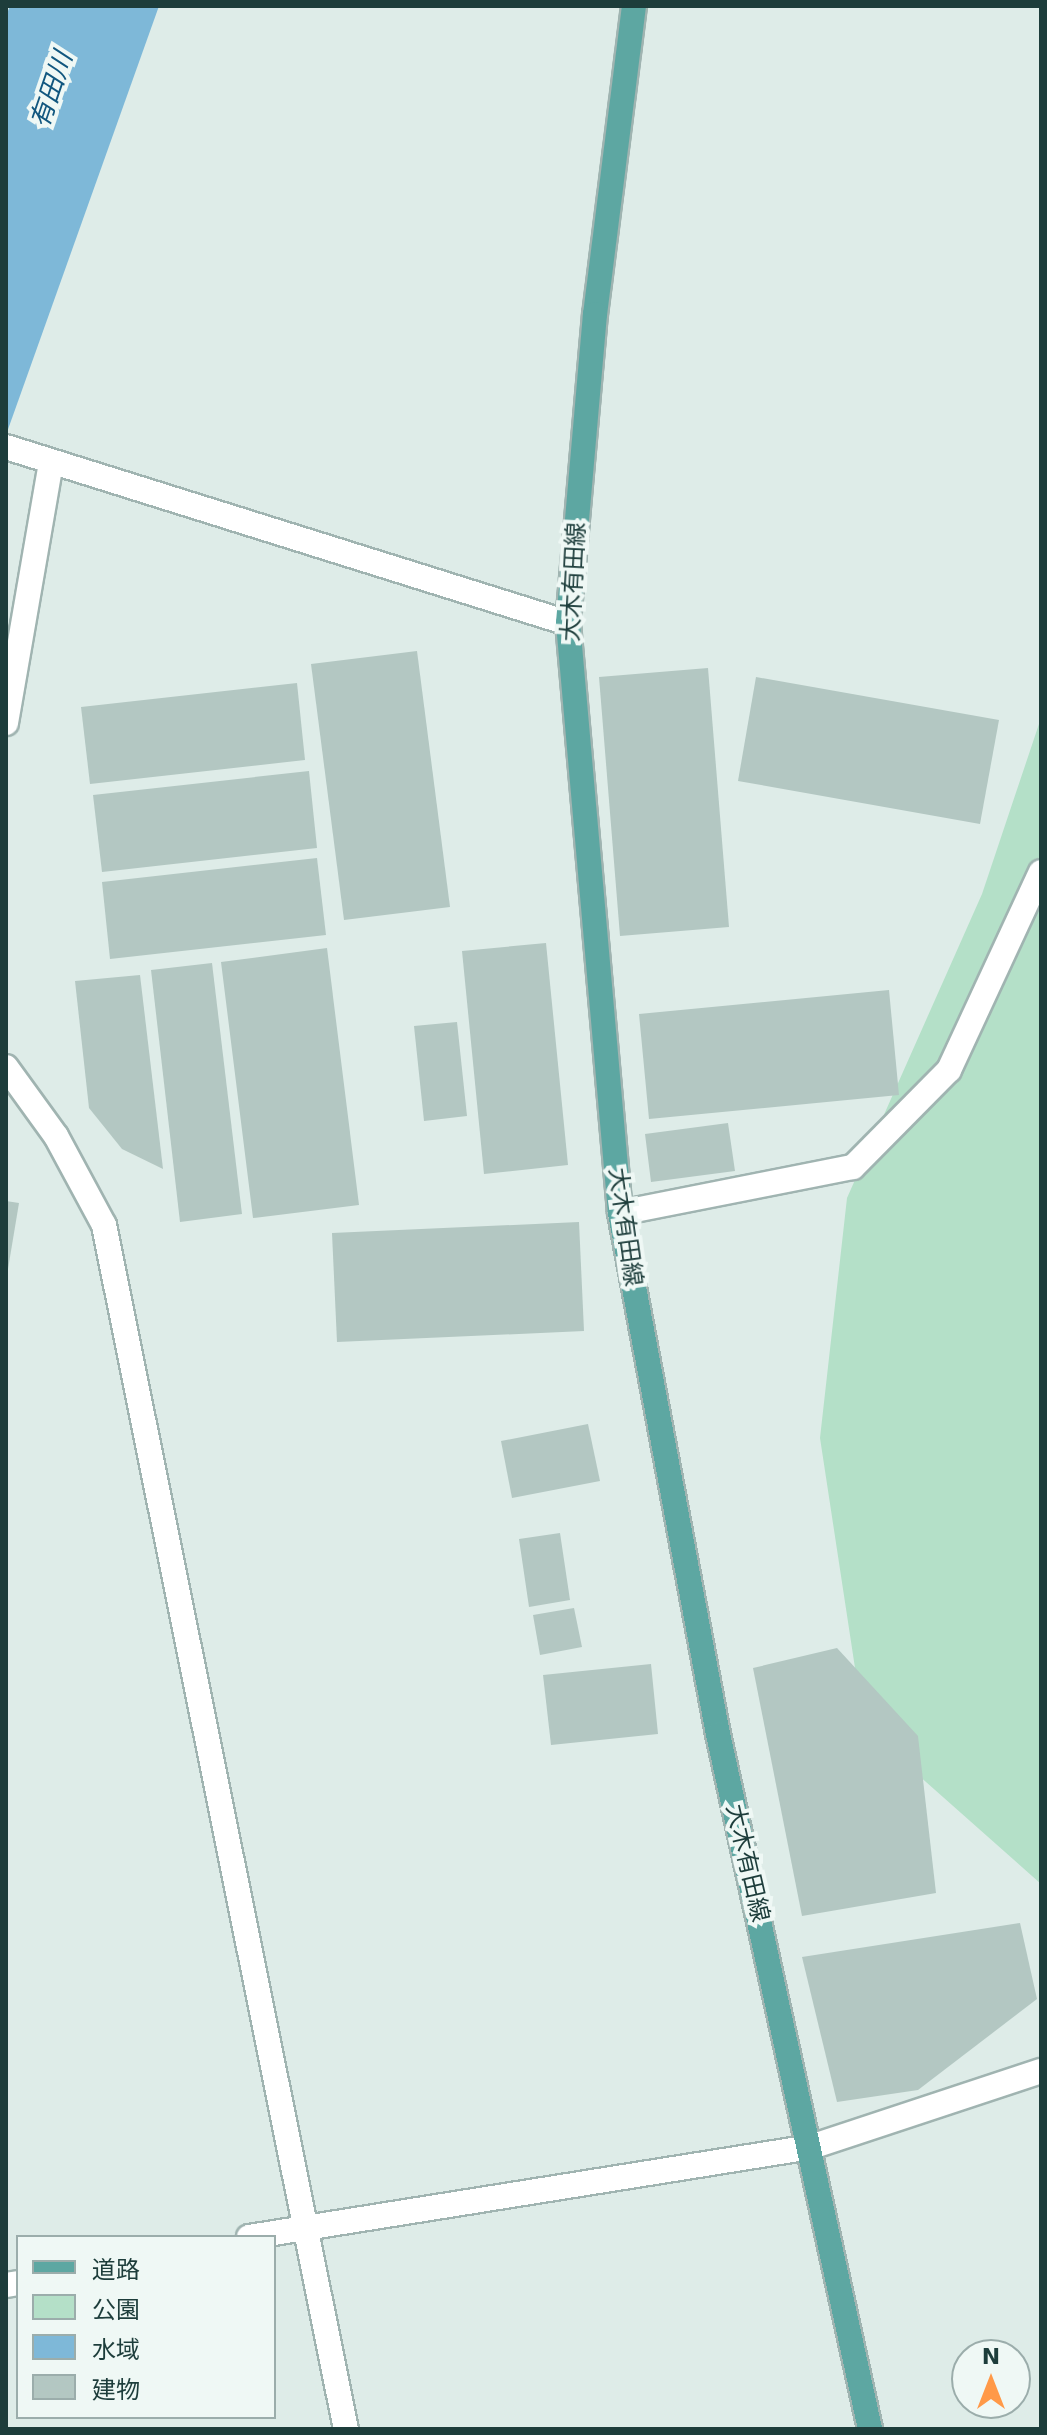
<!DOCTYPE html>
<meta charset="utf-8">
<style>
body{margin:0}
#map{position:relative;width:1047px;height:2435px;overflow:hidden;background:#deece8;font-family:"DejaVu Sans","Noto Sans JP",sans-serif}
div>[style]{position:absolute}
.green>*{inset:0;background:#b4e0c8}
.water>*{inset:0;background:#7eb8d8}
.building>*{inset:0;background:#b3c7c2}
.roads{filter:drop-shadow(2px 0 #a0b4b1) drop-shadow(-2px 0 #a0b4b1) drop-shadow(0 2px #a0b4b1) drop-shadow(0 -2px #a0b4b1)}
.minor>*{height:24px;margin:-12px;padding:0 12px;transform-origin:12px;border-radius:12px;background:#fff}
.major>*{height:24px;margin:-12px;padding:0 12px;transform-origin:12px;border-radius:12px;background:#5da7a2}
span{translate:-50% -50%;white-space:nowrap;text-align:center;line-height:1.15;-webkit-text-stroke:8px #eff8f5;paint-order:stroke}
.street-label{font-size:24px;color:#1d3d3b}
.water-label{font-size:26px;color:#11577f;font-style:italic}
.frame{position:absolute;inset:0;border:8px solid #1d3d3b;pointer-events:none}
.legend{position:absolute;left:16px;top:2235px;width:260px;height:184px;box-sizing:border-box;background:#eff8f5;border:2px solid #9badab;margin:0;padding:10px 14px;list-style:none;font-size:24px;color:#1d3d3b}
.legend li{display:flex;align-items:center;gap:16px;height:40px}
.legend b{width:40px;border:2px solid #9badab}
.north{position:absolute;left:951px;top:2339px;width:80px;height:80px;box-sizing:border-box;background:#eff8f5;border:2px solid #9badab;border-radius:50%;rotate:0deg;font-size:22px;font-weight:700;line-height:32px;text-align:center;color:#1d3d3b}
.north::after{content:'';display:block;margin:auto;width:28px;height:36px;background:#ff9948;clip-path:polygon(50% 0,100% 100%,50% 72%,0 100%)}
</style>
<div id="map">
<div class="green">
<i style="clip-path:polygon(1041px 718px,1041px 1884px,864px 1727px,820px 1438px,847px 1198px,982px 894px)"></i>
</div>
<div class="water">
<i style="clip-path:polygon(10px 6px,159px 6px,6px 435px,6px 16px)"></i>
</div>
<div class="building">
<i style="clip-path:polygon(417px 651px,450px 907px,344px 920px,311px 664px)"></i>
<i style="clip-path:polygon(708px 668px,729px 927px,620px 936px,599px 677px)"></i>
<i style="clip-path:polygon(756px 677px,999px 720px,980px 824px,738px 781px)"></i>
<i style="clip-path:polygon(297px 683px,305px 760px,90px 784px,81px 707px)"></i>
<i style="clip-path:polygon(309px 771px,317px 848px,102px 872px,93px 795px)"></i>
<i style="clip-path:polygon(317px 858px,326px 935px,110px 959px,102px 882px)"></i>
<i style="clip-path:polygon(546px 943px,568px 1165px,484px 1174px,462px 951px)"></i>
<i style="clip-path:polygon(327px 948px,359px 1205px,253px 1218px,221px 962px)"></i>
<i style="clip-path:polygon(212px 963px,242px 1214px,180px 1222px,151px 970px)"></i>
<i style="clip-path:polygon(140px 975px,163px 1169px,122px 1149px,89px 1108px,75px 981px)"></i>
<i style="clip-path:polygon(889px 990px,899px 1095px,649px 1119px,639px 1014px)"></i>
<i style="clip-path:polygon(457px 1022px,467px 1116px,424px 1121px,414px 1026px)"></i>
<i style="clip-path:polygon(728px 1123px,735px 1171px,651px 1182px,645px 1134px)"></i>
<i style="clip-path:polygon(6px 1201px,19px 1203px,8px 1269px,6px 1269px)"></i>
<i style="clip-path:polygon(579px 1222px,584px 1331px,337px 1342px,332px 1233px)"></i>
<i style="clip-path:polygon(588px 1424px,600px 1481px,512px 1498px,501px 1441px)"></i>
<i style="clip-path:polygon(560px 1533px,570px 1600px,529px 1607px,519px 1539px)"></i>
<i style="clip-path:polygon(574px 1608px,582px 1647px,540px 1655px,533px 1615px)"></i>
<i style="clip-path:polygon(837px 1648px,918px 1736px,936px 1893px,802px 1916px,753px 1668px)"></i>
<i style="clip-path:polygon(651px 1664px,658px 1734px,551px 1745px,543px 1675px)"></i>
<i style="clip-path:polygon(1020px 1923px,1037px 1999px,918px 2090px,837px 2102px,802px 1957px)"></i>
</div>
<div class="roads">
<div class="minor">
<i style="left:6px;top:447px;width:589px;rotate:17.39deg"></i>
<i style="left:6px;top:723px;width:264px;rotate:-80.2deg"></i>
<i style="left:6px;top:1067px;width:85px;rotate:54.1deg"></i>
<i style="left:56px;top:1136px;width:101px;rotate:61.7deg"></i>
<i style="left:104px;top:1225px;width:1228px;rotate:78.64deg"></i>
<i style="left:620px;top:1213px;width:237px;rotate:-11.2deg"></i>
<i style="left:853px;top:1167px;width:136px;rotate:-45.3deg"></i>
<i style="left:949px;top:1070px;width:218px;rotate:-65.1deg"></i>
<i style="left:249px;top:2237px;width:569px;rotate:-9.1deg"></i>
<i style="left:811px;top:2147px;width:242px;rotate:-18.3deg"></i>
<i style="left:6px;top:2285px;width:12px;rotate:-9deg"></i>
</div>
<div class="major">
<i style="left:634px;top:6px;width:310px;rotate:97.2deg"></i>
<i style="left:595px;top:314px;width:310px;rotate:95deg"></i>
<i style="left:568px;top:623px;width:592px;rotate:84.96deg"></i>
<i style="left:620px;top:1213px;width:530px;rotate:79.35deg"></i>
<i style="left:718px;top:1734px;width:711px;rotate:77.66deg"></i>
</div>
</div>
<div class="street-label">
<span style="left:574px;top:582px;rotate:-87deg">大木有田線</span>
<span style="left:625px;top:1227px;rotate:82deg">大木有田線</span>
<span style="left:747px;top:1863px;rotate:77deg">大木有田線</span>
</div>
<div class="water-label">
<span style="left:52px;top:90px;rotate:-71deg">有田川</span>
</div>
<div class="frame"></div>
<ul class="legend">
<li><b style="height:10px;background:#5da7a2"></b>道路</li>
<li><b style="height:22px;background:#b4e0c8"></b>公園</li>
<li><b style="height:22px;background:#7eb8d8"></b>水域</li>
<li><b style="height:22px;background:#b3c7c2"></b>建物</li>
</ul>
<div class="north">N</div>
</div>
